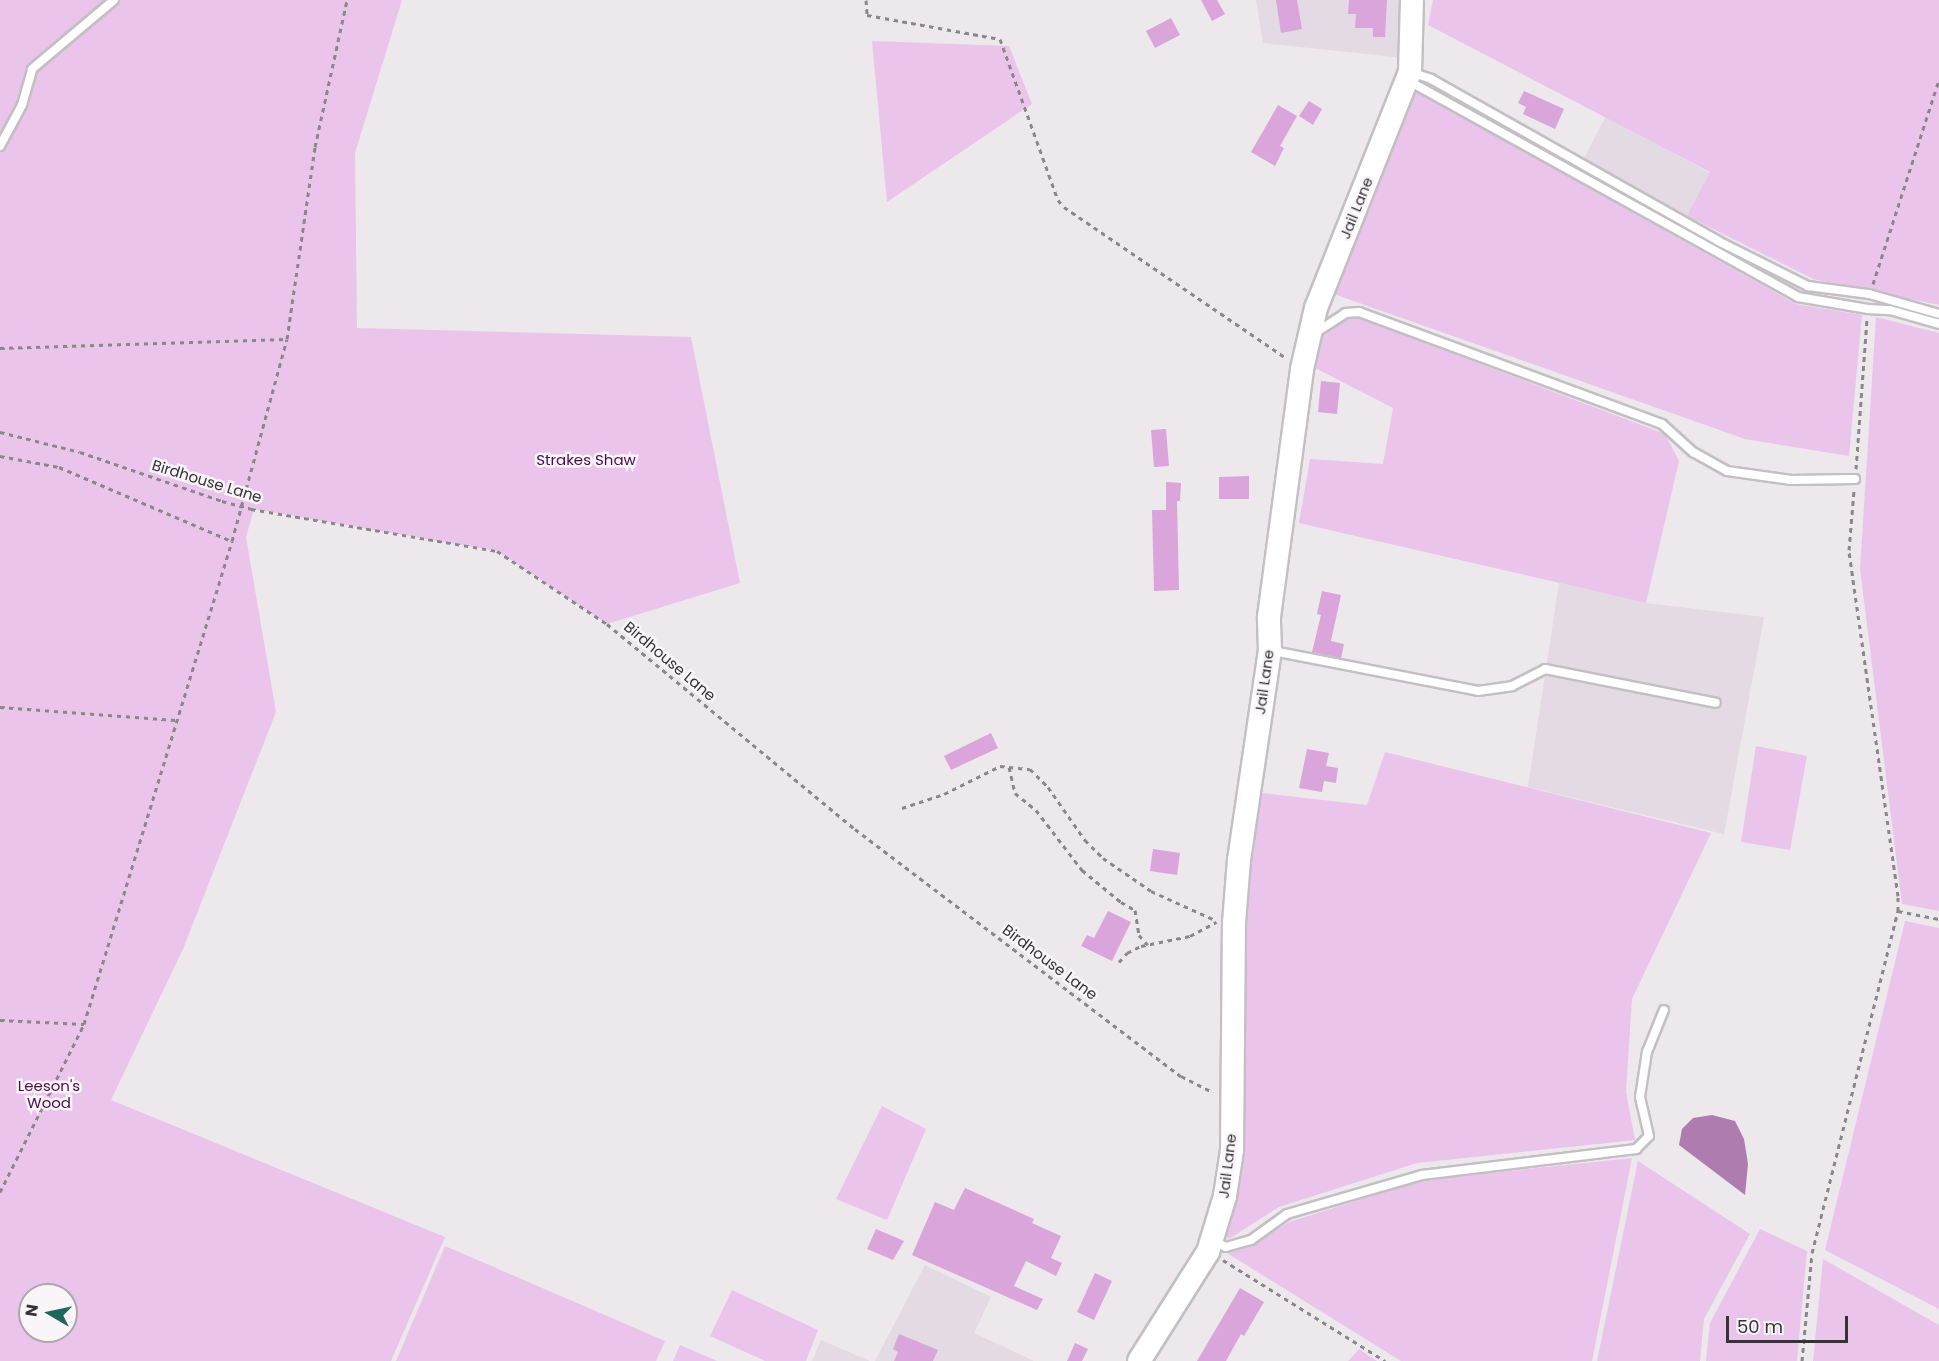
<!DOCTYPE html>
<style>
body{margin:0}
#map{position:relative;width:1939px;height:1361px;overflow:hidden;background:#ece8ec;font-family:Poppins,sans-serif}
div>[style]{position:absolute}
.built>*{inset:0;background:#e4dae4}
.green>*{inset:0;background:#ebc4ec}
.water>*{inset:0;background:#ae7caf}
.building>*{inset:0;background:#daa5db}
.path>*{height:3px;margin-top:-1.5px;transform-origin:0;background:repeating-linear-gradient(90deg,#8a878a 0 4.5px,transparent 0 9px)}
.roads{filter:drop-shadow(2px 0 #c3bfc3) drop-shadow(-2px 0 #c3bfc3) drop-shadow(0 2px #c3bfc3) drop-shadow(0 -2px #c3bfc3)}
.lane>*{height:8px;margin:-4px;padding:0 4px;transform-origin:4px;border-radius:4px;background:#fff}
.secondary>*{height:22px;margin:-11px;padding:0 11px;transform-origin:11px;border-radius:11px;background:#fff}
span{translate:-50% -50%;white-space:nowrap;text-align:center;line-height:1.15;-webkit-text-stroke:5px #f9f5f9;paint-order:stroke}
.street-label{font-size:15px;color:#353335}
.park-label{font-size:15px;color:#4a0b4e}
.north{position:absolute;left:18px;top:1283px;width:60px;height:60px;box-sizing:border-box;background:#f9f5f9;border:2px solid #aba7ab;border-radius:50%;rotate:279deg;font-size:16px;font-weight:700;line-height:24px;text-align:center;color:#353335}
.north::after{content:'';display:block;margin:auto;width:21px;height:27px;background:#20675b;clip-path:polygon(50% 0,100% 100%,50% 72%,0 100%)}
.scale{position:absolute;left:1726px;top:1316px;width:122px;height:27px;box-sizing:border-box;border:3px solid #353335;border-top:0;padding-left:8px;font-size:18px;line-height:21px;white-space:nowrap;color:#353335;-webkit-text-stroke:4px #f9f5f9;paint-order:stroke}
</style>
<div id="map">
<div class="built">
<i style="clip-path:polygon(1256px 0,1404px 0,1403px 58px,1263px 43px)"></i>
<i style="clip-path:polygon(1606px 116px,1710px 173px,1687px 216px,1582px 162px)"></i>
<i style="clip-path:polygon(1559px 583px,1646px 603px,1764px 617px,1724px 834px,1528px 787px)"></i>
<i style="clip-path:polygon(925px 1265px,991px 1297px,974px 1333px,1034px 1361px,875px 1361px)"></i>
<i style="clip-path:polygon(821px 1340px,870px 1361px,812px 1361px)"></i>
</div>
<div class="green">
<i style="clip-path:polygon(evenodd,0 0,402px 0,355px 153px,357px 328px,691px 337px,740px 583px,607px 624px,497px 551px,254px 509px,246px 537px,276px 712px,183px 949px,111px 1100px,445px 1237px,391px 1361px,0 1361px,0 0,30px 1295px,66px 1295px,66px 1331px,30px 1331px,30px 1295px)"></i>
<i style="clip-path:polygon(1433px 0,1939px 0,1939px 305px,1813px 279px,1687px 216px,1710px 172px,1428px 25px)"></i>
<i style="clip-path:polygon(872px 41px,1009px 46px,1032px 104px,887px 202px)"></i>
<i style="clip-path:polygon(1410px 88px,1796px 304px,1862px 315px,1849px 456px,1745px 439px,1328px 292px)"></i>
<i style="clip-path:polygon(1876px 317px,1939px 333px,1939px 911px,1902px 904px,1860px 569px)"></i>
<i style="clip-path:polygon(1349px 318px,1359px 318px,1665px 434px,1679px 461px,1646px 603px,1299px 523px,1310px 459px,1383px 464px,1393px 408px,1315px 368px,1317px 340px)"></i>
<i style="clip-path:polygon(1756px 746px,1807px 756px,1790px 850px,1741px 842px)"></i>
<i style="clip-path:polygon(1385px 752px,1711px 833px,1632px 999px,1626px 1092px,1635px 1140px,1417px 1163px,1279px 1207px,1229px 1239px,1223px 1234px,1243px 1148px,1243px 918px,1262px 793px,1367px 805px)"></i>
<i style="clip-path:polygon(1905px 921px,1939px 928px,1939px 1309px,1825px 1250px)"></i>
<i style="clip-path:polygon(882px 1106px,926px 1129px,887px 1220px,836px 1199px)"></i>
<i style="clip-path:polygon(1632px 1158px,1592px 1361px,1401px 1361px,1227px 1253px,1250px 1247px,1289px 1222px,1423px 1180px)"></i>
<i style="clip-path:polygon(1638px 1161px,1750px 1234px,1704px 1319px,1700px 1361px,1597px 1361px)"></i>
<i style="clip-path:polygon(1760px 1229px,1807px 1251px,1797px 1361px,1706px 1361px,1710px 1323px)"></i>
<i style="clip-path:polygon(445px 1246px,665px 1341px,656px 1361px,396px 1361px)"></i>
<i style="clip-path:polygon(1823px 1259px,1939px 1325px,1939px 1361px,1813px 1361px)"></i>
<i style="clip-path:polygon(732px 1290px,818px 1330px,806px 1361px,765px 1361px,710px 1336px)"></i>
<i style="clip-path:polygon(680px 1345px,717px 1361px,673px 1361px)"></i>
<i style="clip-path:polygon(1359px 1349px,1377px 1361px,1348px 1361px)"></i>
</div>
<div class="water">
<i style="clip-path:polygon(1712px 1115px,1735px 1121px,1744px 1139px,1748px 1164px,1745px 1195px,1679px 1145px,1682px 1129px,1693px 1118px)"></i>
</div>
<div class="building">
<i style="clip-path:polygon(1201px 0,1217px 0,1225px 14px,1212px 21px)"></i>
<i style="clip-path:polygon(1276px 0,1297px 0,1302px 29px,1281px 33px)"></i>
<i style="clip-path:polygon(1349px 0,1387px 0,1385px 37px,1373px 37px,1373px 28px,1355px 28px,1356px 14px,1348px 14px)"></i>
<i style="clip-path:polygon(1171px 18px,1180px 35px,1155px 48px,1146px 31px)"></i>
<i style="clip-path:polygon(1524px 91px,1564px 109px,1555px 129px,1523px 114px,1526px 107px,1518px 103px)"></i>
<i style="clip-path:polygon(1309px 101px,1322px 109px,1313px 125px,1299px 116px)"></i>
<i style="clip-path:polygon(1278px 105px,1297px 116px,1280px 146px,1284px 148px,1275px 166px,1251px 152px)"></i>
<i style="clip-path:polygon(1321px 381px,1340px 383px,1337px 414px,1318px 412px)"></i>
<i style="clip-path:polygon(1166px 429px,1169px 466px,1154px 467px,1151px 430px)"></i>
<i style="clip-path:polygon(1249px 476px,1249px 499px,1219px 499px,1219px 477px)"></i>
<i style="clip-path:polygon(1166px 482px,1181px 483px,1180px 501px,1177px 501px,1179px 590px,1154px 591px,1152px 510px,1166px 510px)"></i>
<i style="clip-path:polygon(1322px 591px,1341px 595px,1331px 641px,1344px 644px,1341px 658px,1312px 652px,1321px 615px,1317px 614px)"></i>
<i style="clip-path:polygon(991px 733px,998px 748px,951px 770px,944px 756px)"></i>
<i style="clip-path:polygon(1307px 749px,1329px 753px,1326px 766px,1338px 768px,1336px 783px,1324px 781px,1322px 792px,1299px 788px)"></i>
<i style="clip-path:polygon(1153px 849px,1180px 853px,1177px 875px,1150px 871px)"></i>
<i style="clip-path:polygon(1108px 911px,1131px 922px,1112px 961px,1081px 946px,1087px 935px,1094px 938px)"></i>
<i style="clip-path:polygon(965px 1188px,1034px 1219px,1032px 1223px,1061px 1236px,1051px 1258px,1062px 1263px,1056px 1276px,1026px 1261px,1014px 1286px,1043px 1299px,1037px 1310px,912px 1255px,935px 1202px,954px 1210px)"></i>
<i style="clip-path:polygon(876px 1229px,904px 1241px,893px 1260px,867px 1249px)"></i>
<i style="clip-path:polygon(1095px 1273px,1112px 1281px,1094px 1320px,1077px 1312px)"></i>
<i style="clip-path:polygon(1240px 1288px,1264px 1302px,1244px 1336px,1241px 1334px,1226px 1361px,1197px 1361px)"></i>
<i style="clip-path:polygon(899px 1334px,938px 1350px,933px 1361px,894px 1361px,898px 1352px,893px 1349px)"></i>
<i style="clip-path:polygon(1075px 1343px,1088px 1349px,1082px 1361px,1067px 1361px)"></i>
</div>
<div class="path">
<i style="left:866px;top:0;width:15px;rotate:86deg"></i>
<i style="left:867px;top:15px;width:135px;rotate:10.2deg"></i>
<i style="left:1000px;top:39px;width:171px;rotate:70.2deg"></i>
<i style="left:1058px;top:200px;width:9px;rotate:49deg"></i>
<i style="left:1064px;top:207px;width:268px;rotate:34.2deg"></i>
<i style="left:1873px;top:284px;width:214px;rotate:-72.1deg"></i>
<i style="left:0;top:348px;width:286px;rotate:-1.8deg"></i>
<i style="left:0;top:432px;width:82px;rotate:14deg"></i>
<i style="left:80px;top:452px;width:150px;rotate:19deg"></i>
<i style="left:222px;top:501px;width:30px;rotate:15deg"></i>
<i style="left:251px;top:509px;width:250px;rotate:9.7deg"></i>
<i style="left:497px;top:551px;width:132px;rotate:33.6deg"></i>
<i style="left:607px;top:624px;width:322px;rotate:39.6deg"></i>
<i style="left:855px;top:829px;width:409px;rotate:37.2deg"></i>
<i style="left:1181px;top:1076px;width:36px;rotate:27deg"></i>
<i style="left:0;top:456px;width:60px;rotate:10.6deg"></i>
<i style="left:59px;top:467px;width:188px;rotate:23.2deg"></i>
<i style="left:1856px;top:469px;width:149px;rotate:-85.8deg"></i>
<i style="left:0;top:707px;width:176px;rotate:4.2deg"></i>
<i style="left:1009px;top:767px;width:27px;rotate:77deg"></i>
<i style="left:1015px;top:793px;width:27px;rotate:39deg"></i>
<i style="left:1036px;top:810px;width:76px;rotate:52.5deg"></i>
<i style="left:1082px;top:870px;width:50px;rotate:39.4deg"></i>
<i style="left:1121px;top:902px;width:16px;rotate:30deg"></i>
<i style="left:1135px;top:910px;width:25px;rotate:81deg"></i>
<i style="left:1139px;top:935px;width:13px;rotate:48deg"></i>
<i style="left:902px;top:808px;width:44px;rotate:-18.4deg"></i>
<i style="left:944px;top:794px;width:63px;rotate:-26.6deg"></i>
<i style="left:1000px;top:766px;width:30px;rotate:6deg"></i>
<i style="left:1030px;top:769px;width:25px;rotate:45deg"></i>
<i style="left:1048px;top:787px;width:65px;rotate:55.1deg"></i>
<i style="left:1085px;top:840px;width:25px;rotate:45deg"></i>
<i style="left:1103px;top:858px;width:58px;rotate:34.5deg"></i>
<i style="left:1151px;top:891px;width:70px;rotate:24.4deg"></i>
<i style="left:1898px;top:911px;width:42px;rotate:11deg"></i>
<i style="left:1119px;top:962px;width:12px;rotate:-48deg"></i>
<i style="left:1127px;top:953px;width:16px;rotate:-27deg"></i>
<i style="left:1141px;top:946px;width:50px;rotate:-11.5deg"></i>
<i style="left:1190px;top:936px;width:30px;rotate:-28deg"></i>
<i style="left:0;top:1020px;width:84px;rotate:2.7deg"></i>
<i style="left:0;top:1192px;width:188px;rotate:-63.4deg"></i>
<i style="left:84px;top:1024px;width:505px;rotate:-72.96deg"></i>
<i style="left:232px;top:541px;width:209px;rotate:-74.8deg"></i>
<i style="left:287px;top:339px;width:194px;rotate:-81.7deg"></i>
<i style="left:315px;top:147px;width:150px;rotate:-77.7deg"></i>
<i style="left:1223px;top:1260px;width:191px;rotate:31.9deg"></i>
<i style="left:1802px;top:1361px;width:108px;rotate:-84.7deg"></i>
<i style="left:1812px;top:1253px;width:353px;rotate:-75.9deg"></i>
<i style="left:1898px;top:911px;width:15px;rotate:-90deg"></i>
<i style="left:1898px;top:896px;width:349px;rotate:-98.1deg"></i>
<i style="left:1849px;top:550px;width:60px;rotate:-85.2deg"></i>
</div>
<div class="roads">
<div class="lane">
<i style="left:1410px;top:72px;width:22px;rotate:18deg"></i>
<i style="left:1431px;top:79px;width:330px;rotate:29.4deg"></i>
<i style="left:1718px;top:241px;width:101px;rotate:26.6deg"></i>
<i style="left:1808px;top:286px;width:62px;rotate:7.5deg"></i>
<i style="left:1869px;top:294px;width:73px;rotate:15.9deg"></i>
<i style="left:1407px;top:80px;width:447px;rotate:29deg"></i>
<i style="left:1798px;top:297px;width:71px;rotate:9.7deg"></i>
<i style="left:1868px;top:309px;width:22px;rotate:3deg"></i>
<i style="left:1890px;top:310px;width:51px;rotate:15.9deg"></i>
<i style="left:0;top:146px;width:47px;rotate:-61.8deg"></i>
<i style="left:22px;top:105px;width:37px;rotate:-74deg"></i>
<i style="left:32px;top:69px;width:107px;rotate:-40.1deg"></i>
<i style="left:1315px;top:333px;width:37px;rotate:-33deg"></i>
<i style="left:1346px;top:313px;width:13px;rotate:-4deg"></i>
<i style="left:1359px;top:312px;width:323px;rotate:20.3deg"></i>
<i style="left:1662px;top:424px;width:42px;rotate:42.1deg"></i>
<i style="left:1693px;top:452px;width:39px;rotate:29deg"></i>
<i style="left:1727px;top:471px;width:65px;rotate:8deg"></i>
<i style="left:1791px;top:480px;width:64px;rotate:-0.9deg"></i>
<i style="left:1273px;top:651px;width:209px;rotate:11deg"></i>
<i style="left:1478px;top:691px;width:34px;rotate:-8deg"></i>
<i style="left:1512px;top:686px;width:37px;rotate:-27deg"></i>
<i style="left:1545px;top:669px;width:174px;rotate:11.2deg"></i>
<i style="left:1213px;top:1241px;width:14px;rotate:25deg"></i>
<i style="left:1226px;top:1247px;width:26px;rotate:-16deg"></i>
<i style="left:1251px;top:1240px;width:44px;rotate:-35.8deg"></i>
<i style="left:1287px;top:1214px;width:141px;rotate:-16.1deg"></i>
<i style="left:1422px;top:1175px;width:216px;rotate:-6.9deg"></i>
<i style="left:1636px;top:1149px;width:18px;rotate:-45deg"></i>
<i style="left:1649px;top:1136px;width:40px;rotate:-103deg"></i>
<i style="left:1640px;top:1097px;width:46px;rotate:-81.2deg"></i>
<i style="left:1647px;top:1052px;width:45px;rotate:-68deg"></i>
</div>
<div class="secondary">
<i style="left:1139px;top:1361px;width:129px;rotate:-57.7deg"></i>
<i style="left:1208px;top:1252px;width:59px;rotate:-73.1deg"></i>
<i style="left:1225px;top:1196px;width:47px;rotate:-81.3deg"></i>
<i style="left:1232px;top:1150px;width:227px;rotate:-89.5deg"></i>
<i style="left:1234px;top:923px;width:63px;rotate:-85.5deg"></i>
<i style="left:1239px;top:860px;width:212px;rotate:-81.6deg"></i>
<i style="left:1270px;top:650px;width:33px;rotate:-92deg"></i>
<i style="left:1269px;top:617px;width:250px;rotate:-82.4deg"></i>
<i style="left:1302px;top:369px;width:63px;rotate:-77.1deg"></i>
<i style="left:1316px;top:308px;width:254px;rotate:-68.3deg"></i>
<i style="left:1410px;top:72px;width:72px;rotate:-88.4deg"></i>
</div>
</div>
<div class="street-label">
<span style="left:1356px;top:208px;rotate:-68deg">Jail Lane</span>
<span style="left:207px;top:481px;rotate:17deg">Birdhouse Lane</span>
<span style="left:670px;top:661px;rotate:40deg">Birdhouse Lane</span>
<span style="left:1264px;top:682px;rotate:-82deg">Jail Lane</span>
<span style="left:1050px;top:962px;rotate:37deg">Birdhouse Lane</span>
<span style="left:1227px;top:1166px;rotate:-83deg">Jail Lane</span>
</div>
<div class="park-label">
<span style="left:586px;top:460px">Strakes Shaw</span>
<span style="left:49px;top:1094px">Leeson's<br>Wood</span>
</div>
<div class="north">N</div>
<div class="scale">50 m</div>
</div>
